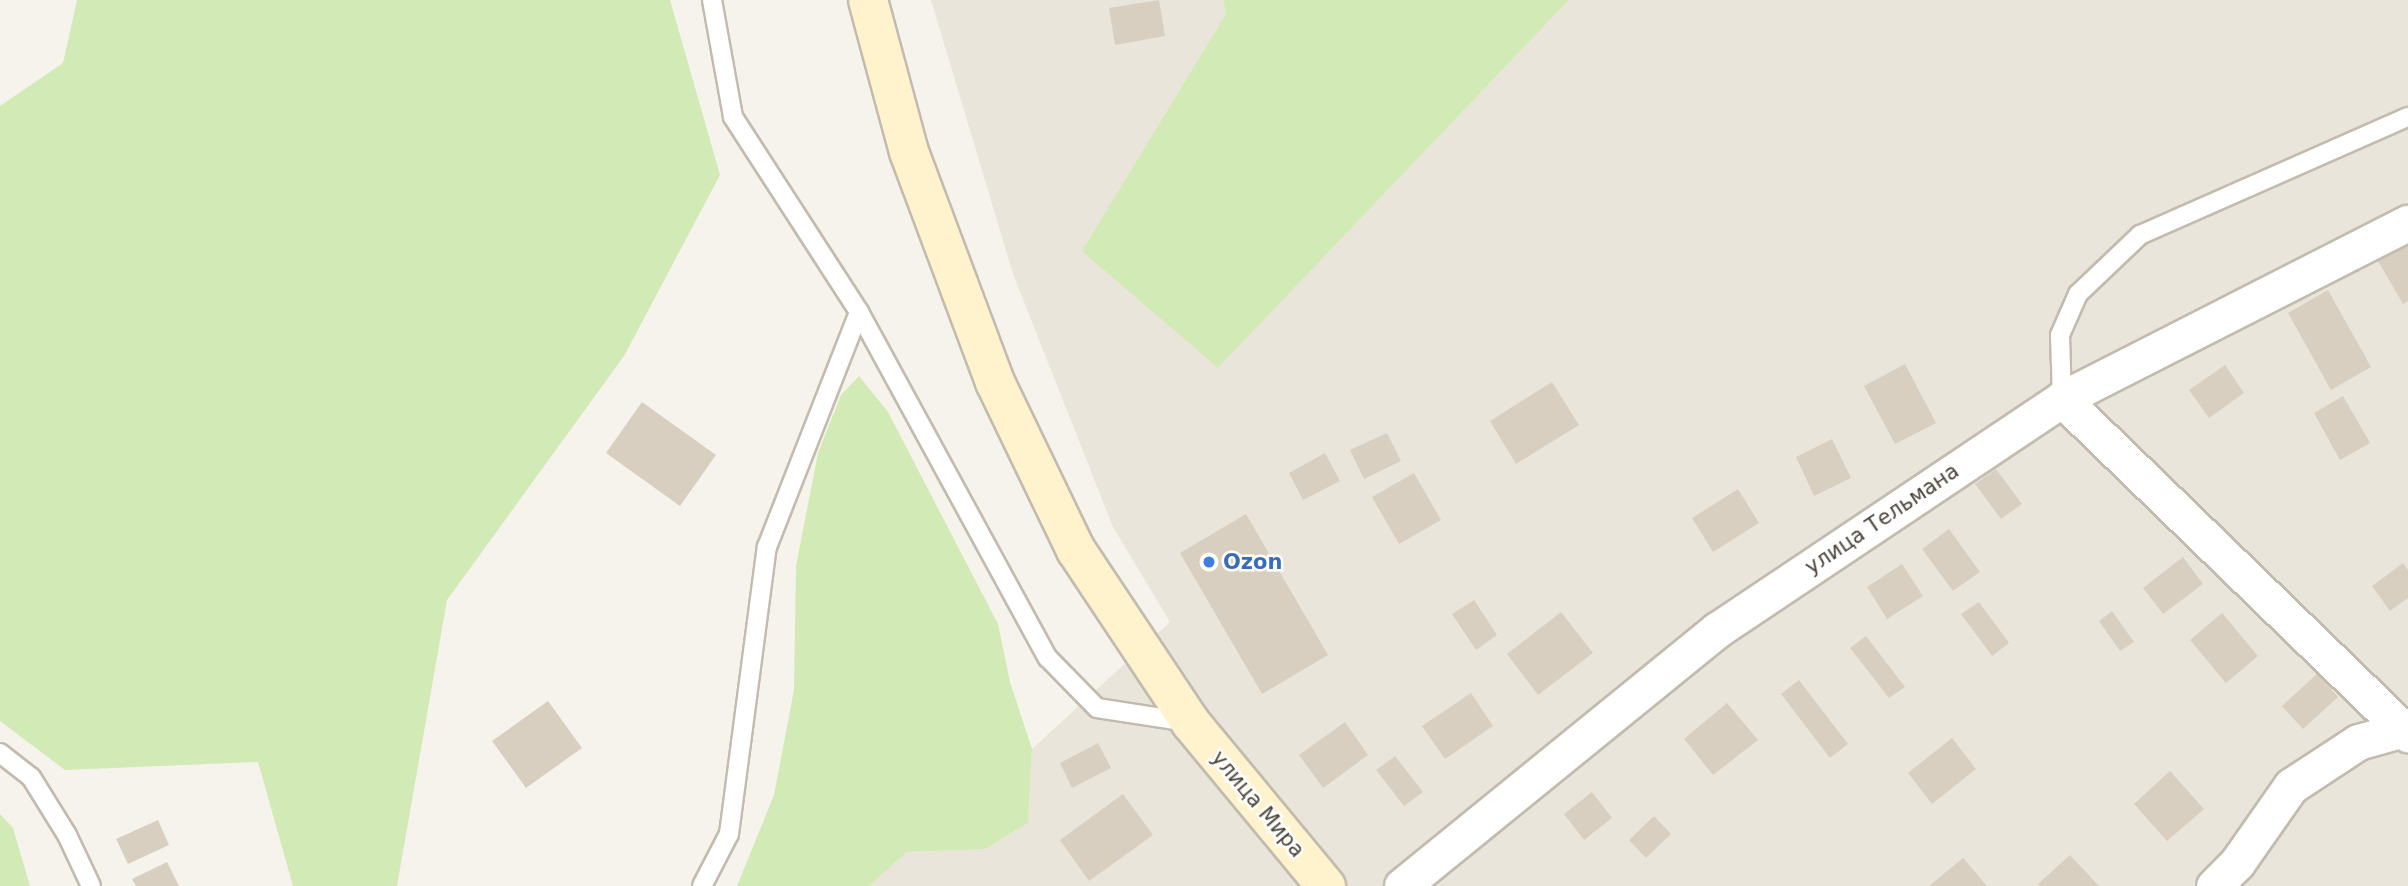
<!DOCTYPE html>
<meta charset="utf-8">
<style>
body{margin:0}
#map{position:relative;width:2408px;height:886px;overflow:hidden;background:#f6f3ec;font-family:"DejaVu Sans",sans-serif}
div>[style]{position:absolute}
.residential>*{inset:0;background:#eae5da}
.green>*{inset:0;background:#d2eab5}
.building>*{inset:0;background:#d8cfc1}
.roads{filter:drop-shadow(2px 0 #c2bbae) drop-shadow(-2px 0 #c2bbae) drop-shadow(0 2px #c2bbae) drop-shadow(0 -2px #c2bbae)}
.lane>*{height:18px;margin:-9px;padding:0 9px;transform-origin:9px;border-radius:9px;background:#fff}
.street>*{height:35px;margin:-17.5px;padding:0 17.5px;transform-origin:17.5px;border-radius:17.5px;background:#fff}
.secondary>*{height:38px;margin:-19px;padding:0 19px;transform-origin:19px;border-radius:19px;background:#fff3cd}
.dots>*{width:19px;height:19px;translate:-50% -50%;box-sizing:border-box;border:4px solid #fff;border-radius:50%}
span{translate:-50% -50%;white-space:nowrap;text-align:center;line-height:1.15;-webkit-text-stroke:5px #fff;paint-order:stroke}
.street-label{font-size:21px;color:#4b4439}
.shop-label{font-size:21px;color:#366cbe;font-weight:700}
.left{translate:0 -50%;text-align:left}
</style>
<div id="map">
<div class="residential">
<i style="clip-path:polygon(931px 0,1223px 0,1226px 14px,1218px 368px,1569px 0,2408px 0,2408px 886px,869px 886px,907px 852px,985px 849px,1028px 823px,1032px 749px,1170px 622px,1113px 527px,1013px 274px)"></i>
</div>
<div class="green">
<i style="clip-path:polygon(77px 0,670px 0,720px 175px,624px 356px,447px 600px,397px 886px,293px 886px,258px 762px,65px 770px,0 721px,0 106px,63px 63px)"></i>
<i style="clip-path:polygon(1223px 0,1569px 0,1218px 368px,1082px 251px,1226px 14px)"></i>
<i style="clip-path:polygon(859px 376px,888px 412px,998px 624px,1010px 682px,1032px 749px,1028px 823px,985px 849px,907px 852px,869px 886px,737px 886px,774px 795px,794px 690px,796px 566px,818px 453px,841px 395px)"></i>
<i style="clip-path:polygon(0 814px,13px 828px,30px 886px,0 886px)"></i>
</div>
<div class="building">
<i style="clip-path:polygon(1159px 0,1165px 36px,1115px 45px,1109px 8px)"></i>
<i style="clip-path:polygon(2408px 245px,2408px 301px,2403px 304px,2378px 261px)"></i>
<i style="clip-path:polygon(2328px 290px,2371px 367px,2331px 390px,2288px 313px)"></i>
<i style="clip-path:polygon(1905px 364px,1936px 423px,1895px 444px,1864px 386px)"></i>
<i style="clip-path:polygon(2225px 365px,2244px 393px,2209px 418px,2189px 390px)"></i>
<i style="clip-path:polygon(1552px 382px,1579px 425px,1516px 464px,1490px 421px)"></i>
<i style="clip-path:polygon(2343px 396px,2370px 443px,2340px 460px,2314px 413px)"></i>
<i style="clip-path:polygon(642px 402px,716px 455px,680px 506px,606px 453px)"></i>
<i style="clip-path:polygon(1387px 433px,1401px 461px,1364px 479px,1350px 450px)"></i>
<i style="clip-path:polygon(1832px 439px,1851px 478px,1814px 496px,1796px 457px)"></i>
<i style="clip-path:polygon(1325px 453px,1340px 481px,1303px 500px,1289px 473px)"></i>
<i style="clip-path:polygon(1996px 469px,2022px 504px,2001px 519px,1975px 484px)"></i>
<i style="clip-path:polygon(1414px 473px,1441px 520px,1399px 544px,1372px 497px)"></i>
<i style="clip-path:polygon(1738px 489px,1759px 523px,1713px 552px,1692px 518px)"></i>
<i style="clip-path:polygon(1246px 514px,1328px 655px,1262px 694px,1180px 553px)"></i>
<i style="clip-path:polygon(1949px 529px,1980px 572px,1953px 591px,1922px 549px)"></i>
<i style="clip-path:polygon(2183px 557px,2203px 584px,2163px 614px,2143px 588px)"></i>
<i style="clip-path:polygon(2403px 563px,2408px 570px,2408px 598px,2390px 611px,2372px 586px)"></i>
<i style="clip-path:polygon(1902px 564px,1923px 596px,1887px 619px,1867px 587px)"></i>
<i style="clip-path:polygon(1474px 600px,1497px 635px,1476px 650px,1452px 614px)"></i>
<i style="clip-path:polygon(1979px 602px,2009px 643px,1992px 656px,1961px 614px)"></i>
<i style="clip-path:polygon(2112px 611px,2134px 642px,2120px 651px,2099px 621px)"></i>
<i style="clip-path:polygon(1561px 612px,1593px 653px,1538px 695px,1507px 654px)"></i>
<i style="clip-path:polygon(2222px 613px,2258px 656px,2226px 683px,2190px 640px)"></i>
<i style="clip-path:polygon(1866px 636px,1905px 687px,1889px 698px,1850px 648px)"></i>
<i style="clip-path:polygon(2317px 674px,2338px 697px,2303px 729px,2282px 706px)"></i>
<i style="clip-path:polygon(1799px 680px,1848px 744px,1830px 758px,1781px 694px)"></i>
<i style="clip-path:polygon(1471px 693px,1493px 726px,1445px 759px,1422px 726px)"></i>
<i style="clip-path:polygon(548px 701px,582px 748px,526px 788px,492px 741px)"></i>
<i style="clip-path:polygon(1727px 703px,1758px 740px,1713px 775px,1684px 739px)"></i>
<i style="clip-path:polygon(1345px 722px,1368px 755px,1323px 788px,1299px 755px)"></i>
<i style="clip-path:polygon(1952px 738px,1976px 769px,1932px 804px,1908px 773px)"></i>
<i style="clip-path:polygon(1098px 743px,1111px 768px,1072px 788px,1060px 763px)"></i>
<i style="clip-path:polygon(1395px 756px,1423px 792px,1404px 806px,1376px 770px)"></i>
<i style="clip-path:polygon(2170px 771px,2204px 809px,2167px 841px,2134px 804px)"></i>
<i style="clip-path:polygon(1592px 792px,1612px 818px,1584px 840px,1564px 814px)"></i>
<i style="clip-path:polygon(1123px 794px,1153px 835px,1089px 881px,1060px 840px)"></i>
<i style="clip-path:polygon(1654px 816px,1671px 834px,1646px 858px,1629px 840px)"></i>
<i style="clip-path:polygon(158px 820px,169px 845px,128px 864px,116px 839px)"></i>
<i style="clip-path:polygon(2070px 855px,2099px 886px,2040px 886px,2038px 884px)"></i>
<i style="clip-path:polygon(1963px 858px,1987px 886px,1929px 886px)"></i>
<i style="clip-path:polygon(167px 862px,179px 886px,136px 886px,132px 879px)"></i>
</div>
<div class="roads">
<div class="lane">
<i style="left:712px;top:0;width:119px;rotate:79.8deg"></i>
<i style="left:733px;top:117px;width:232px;rotate:57.1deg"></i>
<i style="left:859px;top:312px;width:394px;rotate:61.4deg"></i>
<i style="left:1048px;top:658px;width:70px;rotate:45.6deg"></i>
<i style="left:1097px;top:708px;width:91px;rotate:8.8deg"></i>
<i style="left:2062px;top:399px;width:64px;rotate:-91.8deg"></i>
<i style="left:2060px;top:335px;width:45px;rotate:-66.3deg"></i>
<i style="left:2078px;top:294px;width:86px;rotate:-43.6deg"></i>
<i style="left:2140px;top:235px;width:293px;rotate:-23.8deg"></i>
<i style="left:0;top:753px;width:39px;rotate:38deg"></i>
<i style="left:31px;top:777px;width:68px;rotate:58.2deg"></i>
<i style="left:67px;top:835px;width:56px;rotate:64.8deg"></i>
<i style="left:702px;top:886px;width:59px;rotate:-62.6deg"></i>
<i style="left:729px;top:834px;width:290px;rotate:-82.5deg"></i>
<i style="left:767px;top:547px;width:252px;rotate:-68.6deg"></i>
</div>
<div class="street">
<i style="left:2062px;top:399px;width:482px;rotate:44.1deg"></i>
<i style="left:1402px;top:886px;width:406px;rotate:-39.1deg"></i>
<i style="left:1717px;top:630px;width:415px;rotate:-33.8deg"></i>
<i style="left:2062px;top:399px;width:388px;rotate:-27deg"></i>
<i style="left:2214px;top:886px;width:33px;rotate:-45deg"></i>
<i style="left:2237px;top:863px;width:94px;rotate:-55deg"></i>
<i style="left:2291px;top:786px;width:80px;rotate:-33.3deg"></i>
<i style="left:2358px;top:742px;width:52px;rotate:-15.6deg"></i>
</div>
<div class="secondary">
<i style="left:868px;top:0;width:157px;rotate:74.9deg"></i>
<i style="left:909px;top:152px;width:246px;rotate:69.5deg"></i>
<i style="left:995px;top:382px;width:187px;rotate:64.3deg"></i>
<i style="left:1076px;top:550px;width:208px;rotate:56.4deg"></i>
<i style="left:1191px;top:723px;width:212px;rotate:50.4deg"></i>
</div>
</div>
<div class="dots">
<i style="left:1209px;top:562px;background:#3f7fe0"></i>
</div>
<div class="street-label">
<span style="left:1882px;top:519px;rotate:-34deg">улица Тельмана</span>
<span style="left:1258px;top:804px;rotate:50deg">улица Мира</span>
</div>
<div class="shop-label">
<span class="left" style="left:1223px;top:562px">Ozon</span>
</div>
</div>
